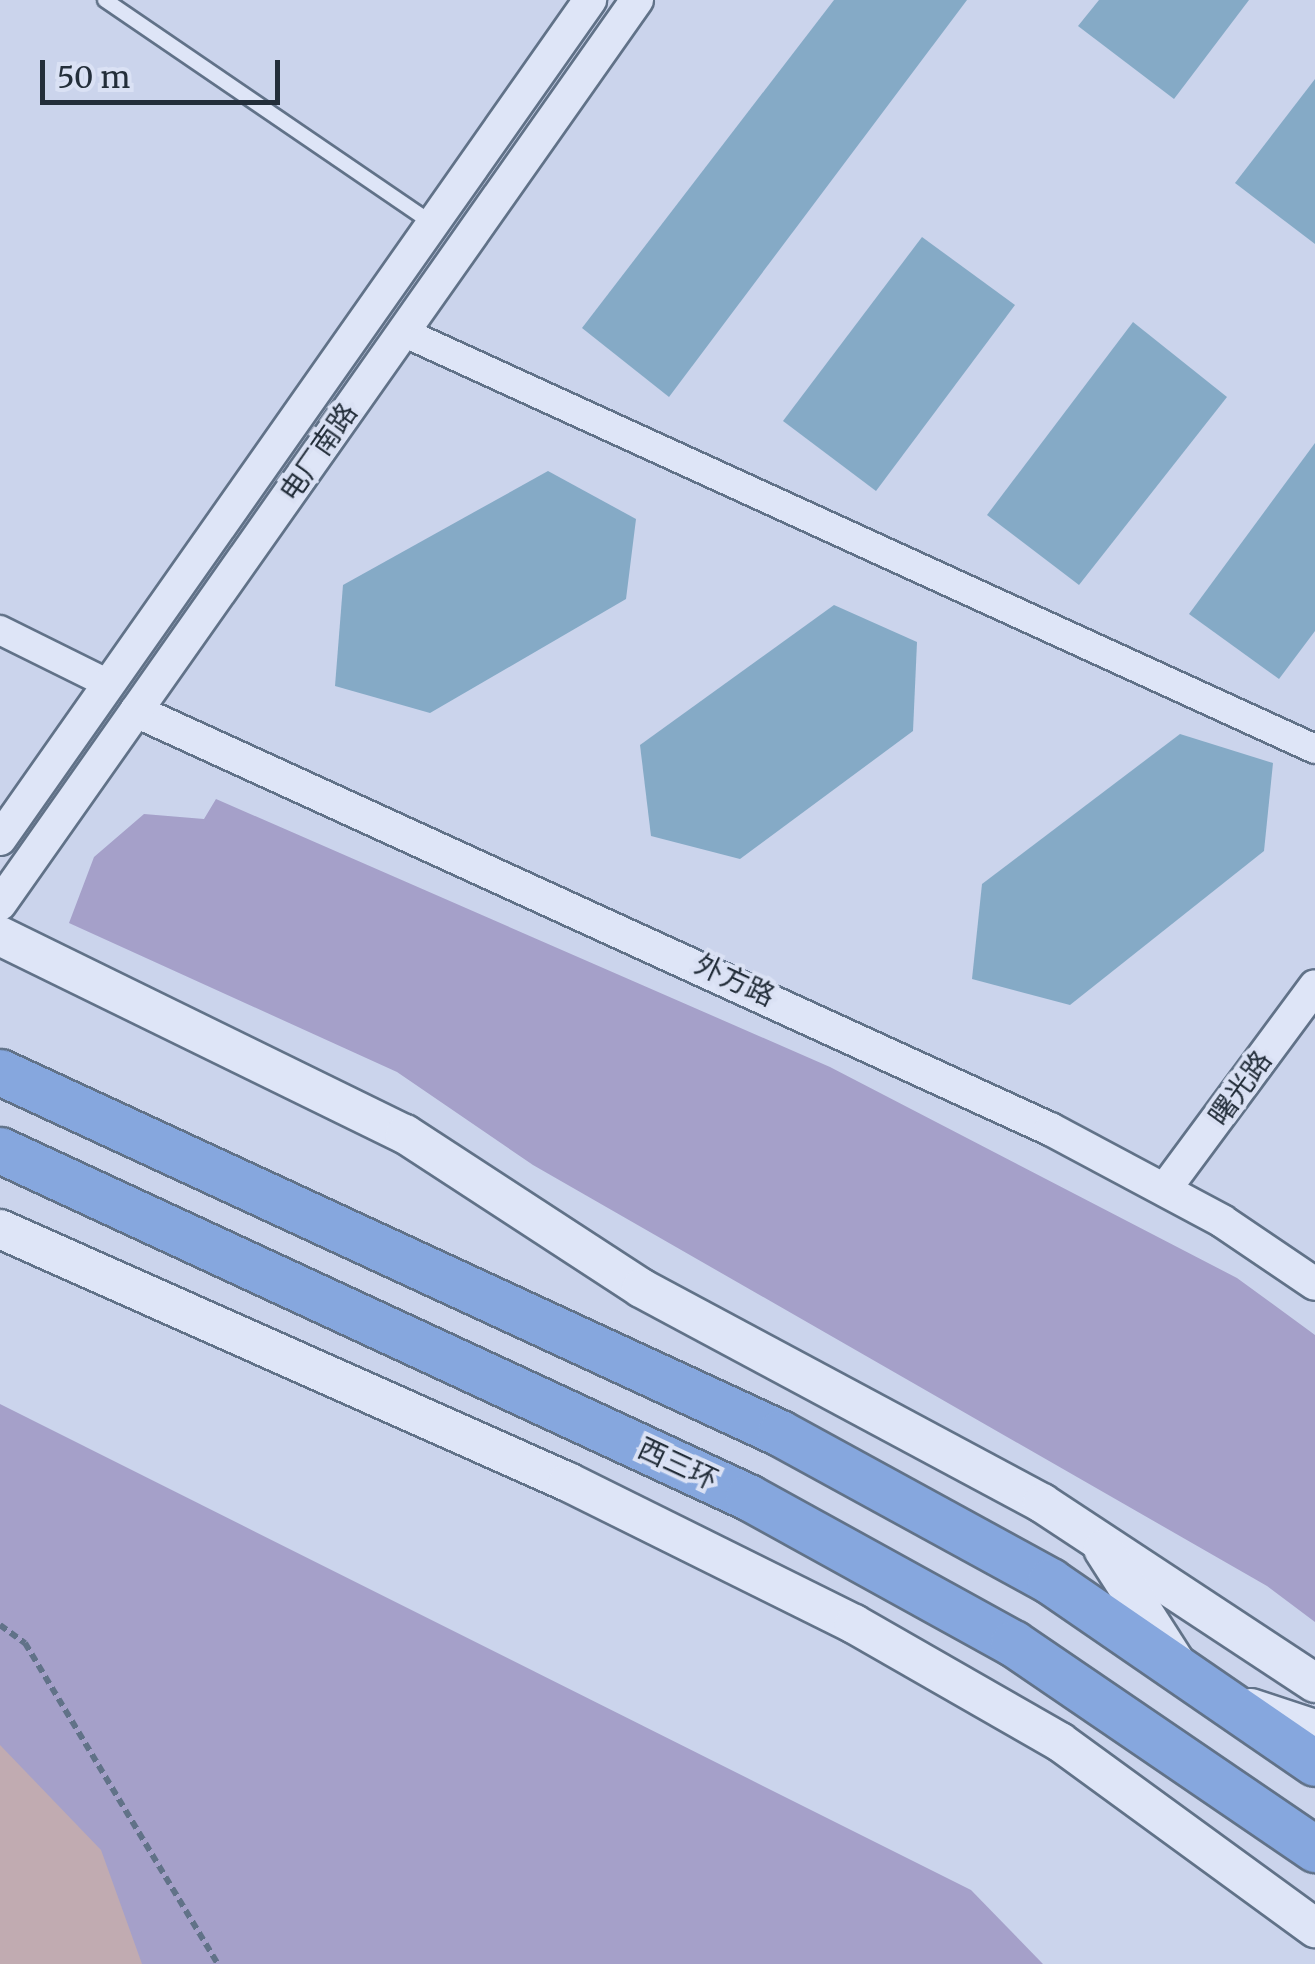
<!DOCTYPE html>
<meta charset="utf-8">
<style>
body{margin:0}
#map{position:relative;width:1315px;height:1964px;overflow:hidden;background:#cbd4ec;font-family:Merriweather,"Noto Sans SC",serif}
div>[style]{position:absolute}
.green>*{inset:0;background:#a5a0c9}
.water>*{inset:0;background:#c1abb1}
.building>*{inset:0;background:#85aac6}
.path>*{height:6px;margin-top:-3px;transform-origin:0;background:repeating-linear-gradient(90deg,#617288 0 8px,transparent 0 13px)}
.roads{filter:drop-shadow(2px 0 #617288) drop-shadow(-2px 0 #617288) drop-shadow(0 2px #617288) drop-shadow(0 -2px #617288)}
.service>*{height:14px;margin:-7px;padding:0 7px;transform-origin:7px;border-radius:7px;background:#dee5f7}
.minor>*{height:28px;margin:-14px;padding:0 14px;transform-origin:14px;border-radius:14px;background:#dee5f7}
.tertiary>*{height:32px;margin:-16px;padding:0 16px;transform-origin:16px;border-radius:16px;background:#dee5f7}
.secondary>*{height:38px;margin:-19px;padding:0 19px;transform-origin:19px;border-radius:19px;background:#dee5f7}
.trunk>*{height:45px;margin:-22.5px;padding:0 22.5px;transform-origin:22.5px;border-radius:22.5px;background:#86a7de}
span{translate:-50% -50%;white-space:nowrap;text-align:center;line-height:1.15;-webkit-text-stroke:8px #dae1f4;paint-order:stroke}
.street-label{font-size:28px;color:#232e3a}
.scale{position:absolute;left:40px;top:60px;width:240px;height:45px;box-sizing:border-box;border:5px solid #232e3a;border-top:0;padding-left:12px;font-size:30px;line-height:35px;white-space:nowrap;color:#232e3a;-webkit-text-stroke:8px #dae1f4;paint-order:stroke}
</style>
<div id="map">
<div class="green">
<i style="clip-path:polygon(216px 799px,830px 1067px,1237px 1278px,1315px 1335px,1315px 1622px,1267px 1586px,533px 1165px,397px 1072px,69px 923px,94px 857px,144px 814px,204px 819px)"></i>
<i style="clip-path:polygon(0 1404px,971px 1890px,1043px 1964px,0 1964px)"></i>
</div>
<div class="water">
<i style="clip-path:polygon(0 1745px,101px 1850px,142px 1964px,0 1964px)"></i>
</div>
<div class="building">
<i style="clip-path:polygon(834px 0,967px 0,669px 397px,582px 328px)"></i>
<i style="clip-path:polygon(1099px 0,1249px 0,1174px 99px,1078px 26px)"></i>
<i style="clip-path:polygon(1315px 79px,1315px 244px,1235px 183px)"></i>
<i style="clip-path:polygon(922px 237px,1015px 305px,876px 491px,783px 421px)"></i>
<i style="clip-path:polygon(1133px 322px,1227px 397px,1079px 585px,987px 515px)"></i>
<i style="clip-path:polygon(1315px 443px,1315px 631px,1279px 679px,1189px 614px)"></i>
<i style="clip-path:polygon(548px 471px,636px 519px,626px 599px,430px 713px,335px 686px,343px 585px)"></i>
<i style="clip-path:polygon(834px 605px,917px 642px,913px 731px,740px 859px,651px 836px,640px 745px)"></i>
<i style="clip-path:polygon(1180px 734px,1273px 763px,1264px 851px,1070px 1005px,972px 979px,982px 884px)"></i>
</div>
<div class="path">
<i style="left:0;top:1625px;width:31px;rotate:36deg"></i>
<i style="left:25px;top:1643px;width:375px;rotate:59deg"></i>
</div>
<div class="roads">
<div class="service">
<i style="left:105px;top:0;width:397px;rotate:34.3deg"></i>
</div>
<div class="minor">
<i style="left:403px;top:332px;width:1003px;rotate:24.57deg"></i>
<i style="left:0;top:630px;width:122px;rotate:26.4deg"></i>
</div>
<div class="tertiary">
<i style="left:136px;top:711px;width:1005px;rotate:24.58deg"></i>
<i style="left:1050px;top:1129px;width:195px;rotate:28.1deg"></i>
<i style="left:1222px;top:1221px;width:112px;rotate:34.1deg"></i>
<i style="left:0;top:839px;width:1026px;rotate:-54.88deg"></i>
<i style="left:0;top:904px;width:1106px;rotate:-54.83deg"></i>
<i style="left:1165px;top:1189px;width:252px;rotate:-53.5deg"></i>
</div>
<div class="secondary">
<i style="left:0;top:936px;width:451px;rotate:26.1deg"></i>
<i style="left:405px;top:1134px;width:282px;rotate:33.1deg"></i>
<i style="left:641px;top:1288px;width:455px;rotate:28.2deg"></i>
<i style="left:1042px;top:1503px;width:327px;rotate:33.4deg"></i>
<i style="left:0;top:1229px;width:622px;rotate:24.01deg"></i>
<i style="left:568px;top:1482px;width:319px;rotate:26.4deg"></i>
<i style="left:854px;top:1624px;width:237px;rotate:29.8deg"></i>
<i style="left:1060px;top:1742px;width:316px;rotate:36.1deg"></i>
<i style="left:1103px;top:1549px;width:132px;rotate:57.4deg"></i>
<i style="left:1251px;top:1708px;width:67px;rotate:18.2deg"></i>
</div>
<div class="trunk">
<i style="left:0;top:1072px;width:859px;rotate:24.84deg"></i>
<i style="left:780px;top:1433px;width:308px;rotate:28.7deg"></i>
<i style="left:1050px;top:1581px;width:321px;rotate:34.5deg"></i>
<i style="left:0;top:1150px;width:825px;rotate:24.89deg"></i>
<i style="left:748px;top:1497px;width:303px;rotate:28.9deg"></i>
<i style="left:1013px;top:1643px;width:366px;rotate:34.3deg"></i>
</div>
</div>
<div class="street-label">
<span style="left:318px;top:452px;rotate:-55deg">电厂南路</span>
<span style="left:735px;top:980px;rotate:25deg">外方路</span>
<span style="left:1240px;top:1088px;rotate:-54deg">曙光路</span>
<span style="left:678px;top:1464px;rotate:25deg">西三环</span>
</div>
<div class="scale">50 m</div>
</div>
